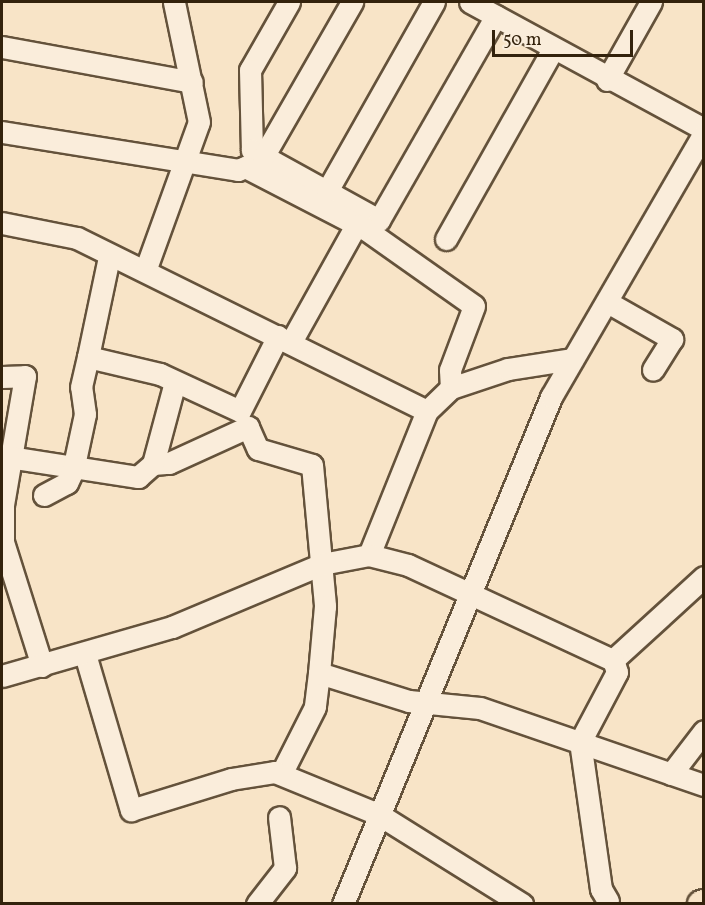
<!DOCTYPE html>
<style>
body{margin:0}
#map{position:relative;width:705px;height:905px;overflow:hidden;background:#f8e4c7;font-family:Vollkorn,serif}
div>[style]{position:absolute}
.roads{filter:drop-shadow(2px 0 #64523b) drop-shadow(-2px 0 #64523b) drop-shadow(0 2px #64523b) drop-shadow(0 -2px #64523b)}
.minor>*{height:21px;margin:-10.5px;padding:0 10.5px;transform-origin:10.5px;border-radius:10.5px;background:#faeddb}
.major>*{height:26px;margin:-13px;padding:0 13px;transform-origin:13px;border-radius:13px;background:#f8e4c7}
span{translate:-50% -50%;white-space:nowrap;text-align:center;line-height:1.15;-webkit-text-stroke:6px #faeddb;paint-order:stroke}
.frame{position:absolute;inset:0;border:3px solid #33220c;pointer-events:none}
.scale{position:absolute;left:492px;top:30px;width:141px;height:27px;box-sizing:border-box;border:3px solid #33220c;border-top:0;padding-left:8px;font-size:18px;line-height:21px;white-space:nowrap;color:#33220c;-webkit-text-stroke:4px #faeddb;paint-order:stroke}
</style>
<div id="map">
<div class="roads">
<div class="minor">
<i style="left:289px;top:2px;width:78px;rotate:119.8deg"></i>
<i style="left:250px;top:70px;width:80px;rotate:88.6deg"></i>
<i style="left:252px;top:150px;width:145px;rotate:28.9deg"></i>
<i style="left:379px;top:220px;width:235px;rotate:-60.2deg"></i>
<i style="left:470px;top:2px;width:266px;rotate:28.5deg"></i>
<i style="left:2px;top:47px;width:193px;rotate:10.4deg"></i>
<i style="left:607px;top:80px;width:90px;rotate:-60.6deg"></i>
<i style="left:2px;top:132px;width:239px;rotate:9.1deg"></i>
<i style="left:238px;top:170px;width:8px;rotate:-23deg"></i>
<i style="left:245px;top:167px;width:135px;rotate:27.3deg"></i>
<i style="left:365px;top:229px;width:133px;rotate:35.2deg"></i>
<i style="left:474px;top:306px;width:68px;rotate:110.6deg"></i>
<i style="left:450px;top:370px;width:18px;rotate:87deg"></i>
<i style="left:263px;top:157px;width:179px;rotate:-60.1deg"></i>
<i style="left:327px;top:191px;width:217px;rotate:-60.5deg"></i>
<i style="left:2px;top:223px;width:76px;rotate:11.3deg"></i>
<i style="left:77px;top:238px;width:390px;rotate:26.3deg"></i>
<i style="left:446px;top:239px;width:218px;rotate:-60.6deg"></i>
<i style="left:109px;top:257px;width:102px;rotate:101.9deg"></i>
<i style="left:88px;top:357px;width:74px;rotate:13.3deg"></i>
<i style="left:160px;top:374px;width:88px;rotate:24.8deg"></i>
<i style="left:240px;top:411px;width:84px;rotate:-63.1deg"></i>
<i style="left:145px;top:271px;width:158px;rotate:-70.1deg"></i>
<i style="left:199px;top:122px;width:123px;rotate:-101.8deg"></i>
<i style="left:609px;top:303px;width:73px;rotate:29.7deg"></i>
<i style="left:672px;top:339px;width:36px;rotate:122deg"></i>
<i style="left:291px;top:342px;width:134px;rotate:-60.9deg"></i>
<i style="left:2px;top:377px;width:23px;rotate:-2deg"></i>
<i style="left:25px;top:376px;width:131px;rotate:99.7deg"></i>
<i style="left:3px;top:505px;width:37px;rotate:90deg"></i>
<i style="left:3px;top:542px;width:130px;rotate:72.5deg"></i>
<i style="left:9px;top:457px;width:131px;rotate:8.8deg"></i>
<i style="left:138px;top:477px;width:20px;rotate:-41deg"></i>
<i style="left:153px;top:464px;width:16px;rotate:-4deg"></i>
<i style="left:169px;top:463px;width:87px;rotate:-24.5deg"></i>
<i style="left:248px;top:427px;width:24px;rotate:66deg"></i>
<i style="left:258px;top:449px;width:56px;rotate:16.5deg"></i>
<i style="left:312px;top:465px;width:142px;rotate:84.7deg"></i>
<i style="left:325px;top:606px;width:67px;rotate:95.1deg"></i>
<i style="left:319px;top:673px;width:34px;rotate:97deg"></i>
<i style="left:315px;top:707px;width:75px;rotate:116.9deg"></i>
<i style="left:153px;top:464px;width:85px;rotate:-75deg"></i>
<i style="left:44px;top:495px;width:26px;rotate:-28deg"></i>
<i style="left:67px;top:483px;width:14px;rotate:-65deg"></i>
<i style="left:73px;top:470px;width:57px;rotate:-77.9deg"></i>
<i style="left:85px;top:414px;width:27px;rotate:-98deg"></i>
<i style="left:81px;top:387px;width:31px;rotate:-77deg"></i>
<i style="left:369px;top:555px;width:155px;rotate:-68.1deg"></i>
<i style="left:427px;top:411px;width:33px;rotate:-44deg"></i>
<i style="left:451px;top:388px;width:60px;rotate:-18.4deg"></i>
<i style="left:508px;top:369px;width:65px;rotate:-8.9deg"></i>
<i style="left:85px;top:654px;width:163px;rotate:73.6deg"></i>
<i style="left:131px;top:810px;width:105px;rotate:-17.2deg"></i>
<i style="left:231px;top:779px;width:45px;rotate:-9deg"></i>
<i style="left:275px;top:772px;width:111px;rotate:22.2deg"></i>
<i style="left:378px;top:814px;width:170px;rotate:32deg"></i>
<i style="left:319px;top:673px;width:94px;rotate:17.3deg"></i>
<i style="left:409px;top:701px;width:71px;rotate:5.6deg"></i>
<i style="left:480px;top:708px;width:237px;rotate:19deg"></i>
<i style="left:2px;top:676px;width:177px;rotate:-16.1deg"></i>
<i style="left:172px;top:627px;width:163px;rotate:-22.8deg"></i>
<i style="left:322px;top:564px;width:48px;rotate:-10.8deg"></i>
<i style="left:369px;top:555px;width:40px;rotate:14.4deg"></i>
<i style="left:408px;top:565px;width:226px;rotate:24.9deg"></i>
<i style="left:613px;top:660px;width:123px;rotate:-42.4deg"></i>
<i style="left:671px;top:774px;width:54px;rotate:-52.5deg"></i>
<i style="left:608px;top:901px;width:14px;rotate:-120deg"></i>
<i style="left:601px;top:889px;width:148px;rotate:-98.1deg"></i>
<i style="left:580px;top:742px;width:79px;rotate:-62.1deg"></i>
<i style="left:617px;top:672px;width:13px;rotate:-108deg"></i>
<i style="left:257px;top:904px;width:46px;rotate:-52.1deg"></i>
<i style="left:285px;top:868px;width:51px;rotate:-96.7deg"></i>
<i style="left:343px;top:904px;width:548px;rotate:-67.69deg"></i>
<i style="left:551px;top:397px;width:305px;rotate:-59.9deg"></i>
</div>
<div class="major">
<i style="left:701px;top:904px;width:3px;rotate:-18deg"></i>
</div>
</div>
<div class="frame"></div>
<div class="scale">50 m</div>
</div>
